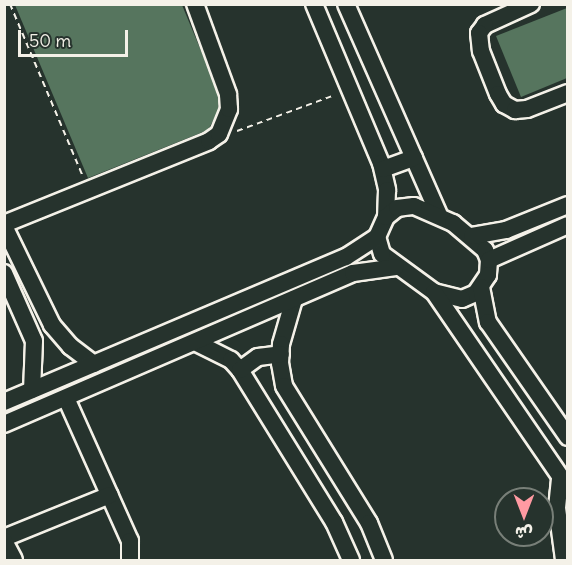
<!DOCTYPE html>
<meta charset="utf-8">
<style>
body{margin:0}
#map{position:relative;width:572px;height:565px;overflow:hidden;background:#26332d;font-family:Delius,"Playpen Sans Arabic",sans-serif}
div>[style]{position:absolute}
.green>*{inset:0;background:#56755e}
.path>*{height:2px;margin-top:-1px;transform-origin:0;background:repeating-linear-gradient(90deg,#f4f1e8 0 6px,transparent 0 10.5px)}
.roads{filter:drop-shadow(2px 0 #f4f1e8) drop-shadow(-2px 0 #f4f1e8) drop-shadow(0 2px #f4f1e8) drop-shadow(0 -2px #f4f1e8)}
.minor>*{height:16px;margin:-8px;padding:0 8px;transform-origin:8px;border-radius:8px;background:#26332d}
span{translate:-50% -50%;white-space:nowrap;text-align:center;line-height:1.15;-webkit-text-stroke:5px #26332d;paint-order:stroke}
.frame{position:absolute;inset:0;border:6px solid #f4f1e8;pointer-events:none}
.north{position:absolute;left:494px;top:487px;width:60px;height:60px;box-sizing:border-box;background:#26332d;border:2px solid #787f78;border-radius:50%;rotate:180deg;font-size:16px;font-weight:700;line-height:24px;text-align:center;color:#f4f1e8}
.north::after{content:'';display:block;margin:auto;width:21px;height:27px;background:#ff9aa2;clip-path:polygon(50% 0,100% 100%,50% 72%,0 100%)}
.scale{position:absolute;left:18px;top:30px;width:110px;height:27px;box-sizing:border-box;border:3px solid #f4f1e8;border-top:0;padding-left:8px;font-size:18px;line-height:21px;white-space:nowrap;color:#f4f1e8;-webkit-text-stroke:4px #26332d;paint-order:stroke}
</style>
<div id="map">
<div class="green">
<i style="clip-path:polygon(15px 5px,182px 5px,219px 94px,218px 112px,208px 130px,88px 178px)"></i>
<i style="clip-path:polygon(567px 8px,567px 78px,521px 97px,496px 36px)"></i>
</div>
<div class="path">
<i style="left:10px;top:4px;width:188px;rotate:67.1deg"></i>
<i style="left:237px;top:131px;width:104px;rotate:-20.2deg"></i>
</div>
<div class="roads">
<div class="minor">
<i style="left:314px;top:4px;width:173px;rotate:67.2deg"></i>
<i style="left:381px;top:163px;width:28px;rotate:77deg"></i>
<i style="left:387px;top:190px;width:27px;rotate:92deg"></i>
<i style="left:346px;top:4px;width:231px;rotate:66.2deg"></i>
<i style="left:531px;top:4px;width:51px;rotate:155.5deg"></i>
<i style="left:485px;top:25px;width:10px;rotate:127deg"></i>
<i style="left:479px;top:33px;width:18px;rotate:84deg"></i>
<i style="left:481px;top:51px;width:46px;rotate:68.4deg"></i>
<i style="left:498px;top:94px;width:12px;rotate:59deg"></i>
<i style="left:504px;top:104px;width:13px;rotate:29deg"></i>
<i style="left:515px;top:110px;width:12px;rotate:-5deg"></i>
<i style="left:527px;top:109px;width:44px;rotate:-21.3deg"></i>
<i style="left:383px;top:169px;width:33px;rotate:-20deg"></i>
<i style="left:414px;top:206px;width:43px;rotate:23.6deg"></i>
<i style="left:453px;top:223px;width:42px;rotate:40.2deg"></i>
<i style="left:485px;top:250px;width:11px;rotate:68deg"></i>
<i style="left:489px;top:260px;width:15px;rotate:94deg"></i>
<i style="left:488px;top:275px;width:22px;rotate:124deg"></i>
<i style="left:476px;top:293px;width:15px;rotate:157deg"></i>
<i style="left:462px;top:299px;width:29px;rotate:-166deg"></i>
<i style="left:434px;top:292px;width:64px;rotate:-143.8deg"></i>
<i style="left:382px;top:254px;width:18px;rotate:-106deg"></i>
<i style="left:377px;top:237px;width:22px;rotate:-66deg"></i>
<i style="left:386px;top:217px;width:14px;rotate:-39deg"></i>
<i style="left:397px;top:208px;width:17px;rotate:-7deg"></i>
<i style="left:4px;top:224px;width:221px;rotate:-22deg"></i>
<i style="left:209px;top:141px;width:12px;rotate:-35deg"></i>
<i style="left:219px;top:134px;width:27px;rotate:-68deg"></i>
<i style="left:229px;top:109px;width:15px;rotate:-94deg"></i>
<i style="left:228px;top:94px;width:96px;rotate:-110.1deg"></i>
<i style="left:4px;top:226px;width:110px;rotate:64.1deg"></i>
<i style="left:52px;top:325px;width:28px;rotate:49deg"></i>
<i style="left:70px;top:346px;width:30px;rotate:37deg"></i>
<i style="left:472px;top:236px;width:35px;rotate:-10deg"></i>
<i style="left:506px;top:230px;width:67px;rotate:-22deg"></i>
<i style="left:489px;top:260px;width:86px;rotate:-23.9deg"></i>
<i style="left:4px;top:273px;width:74px;rotate:66.2deg"></i>
<i style="left:34px;top:341px;width:49px;rotate:92.3deg"></i>
<i style="left:481px;top:287px;width:36px;rotate:79deg"></i>
<i style="left:488px;top:322px;width:140px;rotate:55.2deg"></i>
<i style="left:434px;top:292px;width:237px;rotate:55.6deg"></i>
<i style="left:294px;top:299px;width:47px;rotate:106.1deg"></i>
<i style="left:281px;top:344px;width:19px;rotate:93deg"></i>
<i style="left:280px;top:363px;width:23px;rotate:80deg"></i>
<i style="left:284px;top:386px;width:161px;rotate:58.2deg"></i>
<i style="left:369px;top:523px;width:40px;rotate:68deg"></i>
<i style="left:195px;top:342px;width:40px;rotate:26.6deg"></i>
<i style="left:231px;top:360px;width:13px;rotate:48deg"></i>
<i style="left:240px;top:370px;width:179px;rotate:58.3deg"></i>
<i style="left:334px;top:522px;width:42px;rotate:65.9deg"></i>
<i style="left:240px;top:370px;width:22px;rotate:-36deg"></i>
<i style="left:258px;top:357px;width:23px;rotate:-7deg"></i>
<i style="left:66px;top:398px;width:157px;rotate:65.9deg"></i>
<i style="left:130px;top:541px;width:19px;rotate:90deg"></i>
<i style="left:4px;top:402px;width:371px;rotate:-23deg"></i>
<i style="left:346px;top:257px;width:37px;rotate:-33deg"></i>
<i style="left:4px;top:424px;width:380px;rotate:-23.4deg"></i>
<i style="left:353px;top:273px;width:43px;rotate:-7.9deg"></i>
<i style="left:560px;top:479px;width:29px;rotate:96deg"></i>
<i style="left:557px;top:508px;width:52px;rotate:82.3deg"></i>
<i style="left:4px;top:538px;width:114px;rotate:-22.1deg"></i>
<i style="left:4px;top:541px;width:21px;rotate:62deg"></i>
</div>
</div>
<div class="frame"></div>
<div class="north">ش</div>
<div class="scale">50 m</div>
</div>
